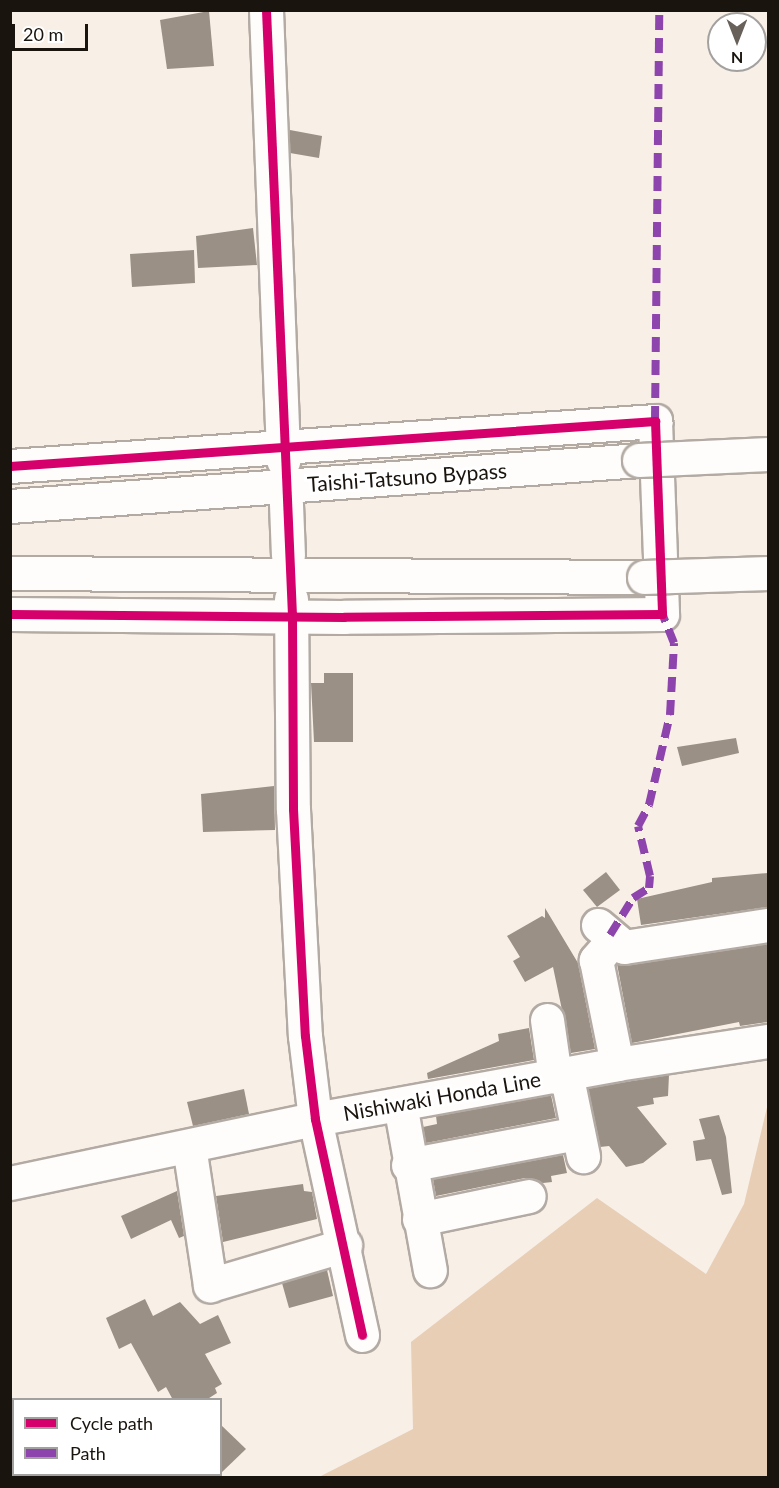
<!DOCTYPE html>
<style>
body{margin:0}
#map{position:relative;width:779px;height:1488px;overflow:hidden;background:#f8efe7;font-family:Lato,sans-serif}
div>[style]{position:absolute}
.forest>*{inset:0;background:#e9ceb6}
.building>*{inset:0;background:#9a9085}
.roads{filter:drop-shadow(2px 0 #b2aaa3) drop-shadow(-2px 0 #b2aaa3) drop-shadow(0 2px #b2aaa3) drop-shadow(0 -2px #b2aaa3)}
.minor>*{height:33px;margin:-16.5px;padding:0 16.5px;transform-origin:16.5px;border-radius:16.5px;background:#fefdfb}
.major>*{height:33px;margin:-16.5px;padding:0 16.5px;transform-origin:16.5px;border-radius:16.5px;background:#fefdfb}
.highway>*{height:33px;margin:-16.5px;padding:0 16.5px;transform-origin:16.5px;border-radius:16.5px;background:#fefdfb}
.bridges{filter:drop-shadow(2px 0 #b2aaa3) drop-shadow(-2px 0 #b2aaa3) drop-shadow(0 2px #b2aaa3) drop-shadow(0 -2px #b2aaa3)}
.highway-bridge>*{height:33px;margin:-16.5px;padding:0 16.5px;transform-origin:16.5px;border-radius:16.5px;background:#fefdfb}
.quiet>*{height:8px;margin-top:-4px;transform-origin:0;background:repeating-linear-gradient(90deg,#8e44ad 0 15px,transparent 0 23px)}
.cycleway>*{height:9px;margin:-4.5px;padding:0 4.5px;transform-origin:4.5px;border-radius:4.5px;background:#d6006c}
span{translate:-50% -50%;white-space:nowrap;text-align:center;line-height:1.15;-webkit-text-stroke:6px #fff;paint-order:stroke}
.street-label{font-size:21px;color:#1a140e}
.frame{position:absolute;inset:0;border:12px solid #1a140e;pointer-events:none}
.legend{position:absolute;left:12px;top:1398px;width:210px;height:78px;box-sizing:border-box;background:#fff;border:2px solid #a3a19f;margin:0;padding:8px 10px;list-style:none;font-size:18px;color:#1a140e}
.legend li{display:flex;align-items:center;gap:12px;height:30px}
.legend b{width:30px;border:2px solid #a3a19f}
.north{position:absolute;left:707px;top:12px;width:60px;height:60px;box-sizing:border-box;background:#fff;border:2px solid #a3a19f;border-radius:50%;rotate:180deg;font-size:16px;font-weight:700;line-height:24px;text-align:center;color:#1a140e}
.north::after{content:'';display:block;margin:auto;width:21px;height:27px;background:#68615a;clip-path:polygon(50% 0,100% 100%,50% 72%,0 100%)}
.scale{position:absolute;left:12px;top:24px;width:76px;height:27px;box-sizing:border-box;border:3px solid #1a140e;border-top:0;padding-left:8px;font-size:18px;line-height:21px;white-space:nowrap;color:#1a140e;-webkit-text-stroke:4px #fff;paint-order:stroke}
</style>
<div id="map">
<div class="forest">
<i style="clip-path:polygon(768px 1103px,768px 1477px,319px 1477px,413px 1429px,411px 1342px,597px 1198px,706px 1274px,744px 1204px)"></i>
</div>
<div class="building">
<i style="clip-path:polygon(209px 11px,214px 66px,167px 69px,160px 20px)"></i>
<i style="clip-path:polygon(290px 130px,322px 136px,319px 158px,290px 153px)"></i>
<i style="clip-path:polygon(253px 228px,257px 265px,198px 268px,196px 236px)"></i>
<i style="clip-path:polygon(194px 250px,195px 283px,132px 287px,130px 254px)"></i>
<i style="clip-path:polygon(324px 673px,353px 673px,353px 742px,314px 742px,311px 683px,324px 683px)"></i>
<i style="clip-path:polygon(736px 738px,739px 753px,682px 766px,677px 747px)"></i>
<i style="clip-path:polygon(274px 786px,275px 830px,203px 832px,201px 794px)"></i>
<i style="clip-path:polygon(606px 872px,620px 890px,597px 907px,583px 890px)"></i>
<i style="clip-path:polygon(768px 873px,768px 907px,641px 925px,637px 899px,712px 882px,712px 878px)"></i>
<i style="clip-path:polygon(545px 908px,578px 963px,595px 1049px,571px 1053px,553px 967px,525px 982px,513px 961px,520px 957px,507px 936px,542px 916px,545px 918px)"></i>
<i style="clip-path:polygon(768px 944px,768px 1022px,740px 1026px,739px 1022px,632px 1043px,617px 964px)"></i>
<i style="clip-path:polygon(529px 1028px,534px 1060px,428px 1079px,427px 1073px,499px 1041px,498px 1034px)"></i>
<i style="clip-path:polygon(669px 1075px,668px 1096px,653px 1098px,654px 1104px,637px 1107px,667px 1144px,643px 1163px,626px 1167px,609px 1146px,600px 1147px,588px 1088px)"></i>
<i style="clip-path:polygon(244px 1089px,249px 1114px,193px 1126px,187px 1102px)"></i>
<i style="clip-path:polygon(551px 1095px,556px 1118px,426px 1143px,423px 1127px,437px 1124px,436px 1116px)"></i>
<i style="clip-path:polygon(719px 1115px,726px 1137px,732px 1193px,722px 1195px,711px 1159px,696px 1161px,693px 1141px,705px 1139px,699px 1119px)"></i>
<i style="clip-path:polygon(563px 1155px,567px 1173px,551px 1176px,552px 1182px,543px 1183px,525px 1178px,436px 1196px,433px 1179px)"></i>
<i style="clip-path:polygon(303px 1184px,304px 1191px,312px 1192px,317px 1219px,223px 1242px,216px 1196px)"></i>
<i style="clip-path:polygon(177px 1191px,184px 1236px,179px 1238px,171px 1220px,131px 1239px,121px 1216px)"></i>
<i style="clip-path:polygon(327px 1270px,333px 1296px,289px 1308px,282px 1283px)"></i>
<i style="clip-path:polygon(145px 1299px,153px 1316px,180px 1302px,200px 1324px,218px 1315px,231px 1343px,205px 1354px,222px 1384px,215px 1388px,217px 1393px,206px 1400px,173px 1400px,166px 1387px,158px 1392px,131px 1343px,119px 1349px,106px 1318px)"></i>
<i style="clip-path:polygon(220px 1424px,246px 1449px,220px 1474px)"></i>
</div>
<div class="roads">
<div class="minor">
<i style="left:266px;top:10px;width:451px;rotate:87.8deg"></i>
<i style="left:10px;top:466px;width:647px;rotate:-3.99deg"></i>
<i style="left:655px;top:421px;width:193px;rotate:87.9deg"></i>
<i style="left:662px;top:614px;width:318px;rotate:179.5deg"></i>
<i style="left:344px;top:617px;width:334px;rotate:-179.5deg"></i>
<i style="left:286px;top:504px;width:51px;rotate:87.8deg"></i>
<i style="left:291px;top:599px;width:210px;rotate:89.5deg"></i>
<i style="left:293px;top:809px;width:227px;rotate:87deg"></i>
<i style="left:305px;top:1036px;width:84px;rotate:83.1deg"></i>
<i style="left:315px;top:1119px;width:221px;rotate:77.7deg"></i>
<i style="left:598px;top:925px;width:34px;rotate:40deg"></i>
<i style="left:624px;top:947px;width:146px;rotate:-8.7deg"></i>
<i style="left:614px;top:939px;width:28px;rotate:131deg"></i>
<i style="left:596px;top:960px;width:106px;rotate:78.6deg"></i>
<i style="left:547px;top:1020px;width:57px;rotate:81.9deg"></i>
<i style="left:566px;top:1073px;width:85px;rotate:78.4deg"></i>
<i style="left:400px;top:1104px;width:169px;rotate:79.8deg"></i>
<i style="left:189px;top:1146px;width:141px;rotate:81.4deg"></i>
<i style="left:210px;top:1285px;width:141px;rotate:-16.5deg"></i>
<i style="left:408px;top:1165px;width:173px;rotate:-10.7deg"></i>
<i style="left:419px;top:1219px;width:112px;rotate:-11.8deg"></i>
</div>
<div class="major">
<i style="left:10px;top:1183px;width:312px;rotate:-11.9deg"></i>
<i style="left:315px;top:1119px;width:307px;rotate:-10.3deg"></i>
<i style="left:617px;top:1064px;width:153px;rotate:-8.7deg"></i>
</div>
<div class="highway">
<i style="left:10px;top:506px;width:631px;rotate:-4.18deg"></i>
<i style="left:10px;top:573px;width:634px;rotate:0.36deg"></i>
</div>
</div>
<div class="bridges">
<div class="highway-bridge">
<i style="left:639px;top:460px;width:129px;rotate:-2.7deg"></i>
<i style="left:644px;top:577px;width:124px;rotate:-1.8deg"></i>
</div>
</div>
<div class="quiet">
<i style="left:655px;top:421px;width:411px;rotate:-89.4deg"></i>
<i style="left:610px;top:935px;width:44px;rotate:-58.1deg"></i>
<i style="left:633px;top:898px;width:19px;rotate:-32deg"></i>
<i style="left:649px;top:888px;width:12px;rotate:-85deg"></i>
<i style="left:650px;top:876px;width:51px;rotate:-103.5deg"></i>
<i style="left:638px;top:826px;width:24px;rotate:-62deg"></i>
<i style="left:649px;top:805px;width:92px;rotate:-76.9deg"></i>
<i style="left:670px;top:715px;width:72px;rotate:-86.8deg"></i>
<i style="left:674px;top:643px;width:31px;rotate:-112deg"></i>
</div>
<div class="cycleway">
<i style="left:266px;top:10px;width:605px;rotate:87.54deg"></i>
<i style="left:292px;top:614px;width:195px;rotate:89.7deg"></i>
<i style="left:293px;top:809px;width:227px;rotate:87deg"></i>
<i style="left:305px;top:1036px;width:84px;rotate:83.1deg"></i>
<i style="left:315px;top:1119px;width:221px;rotate:77.7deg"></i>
<i style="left:10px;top:466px;width:647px;rotate:-3.99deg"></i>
<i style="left:655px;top:421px;width:193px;rotate:87.9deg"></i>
<i style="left:662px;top:614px;width:318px;rotate:179.5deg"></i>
<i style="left:344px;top:617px;width:334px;rotate:-179.5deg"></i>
</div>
<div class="street-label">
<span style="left:407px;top:477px;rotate:-4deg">Taishi-Tatsuno Bypass</span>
<span style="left:442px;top:1096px;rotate:-10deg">Nishiwaki Honda Line</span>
</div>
<div class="frame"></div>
<ul class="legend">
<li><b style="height:8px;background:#d6006c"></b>Cycle path</li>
<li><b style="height:8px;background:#8e44ad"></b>Path</li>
</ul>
<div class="north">N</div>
<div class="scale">20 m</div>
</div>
